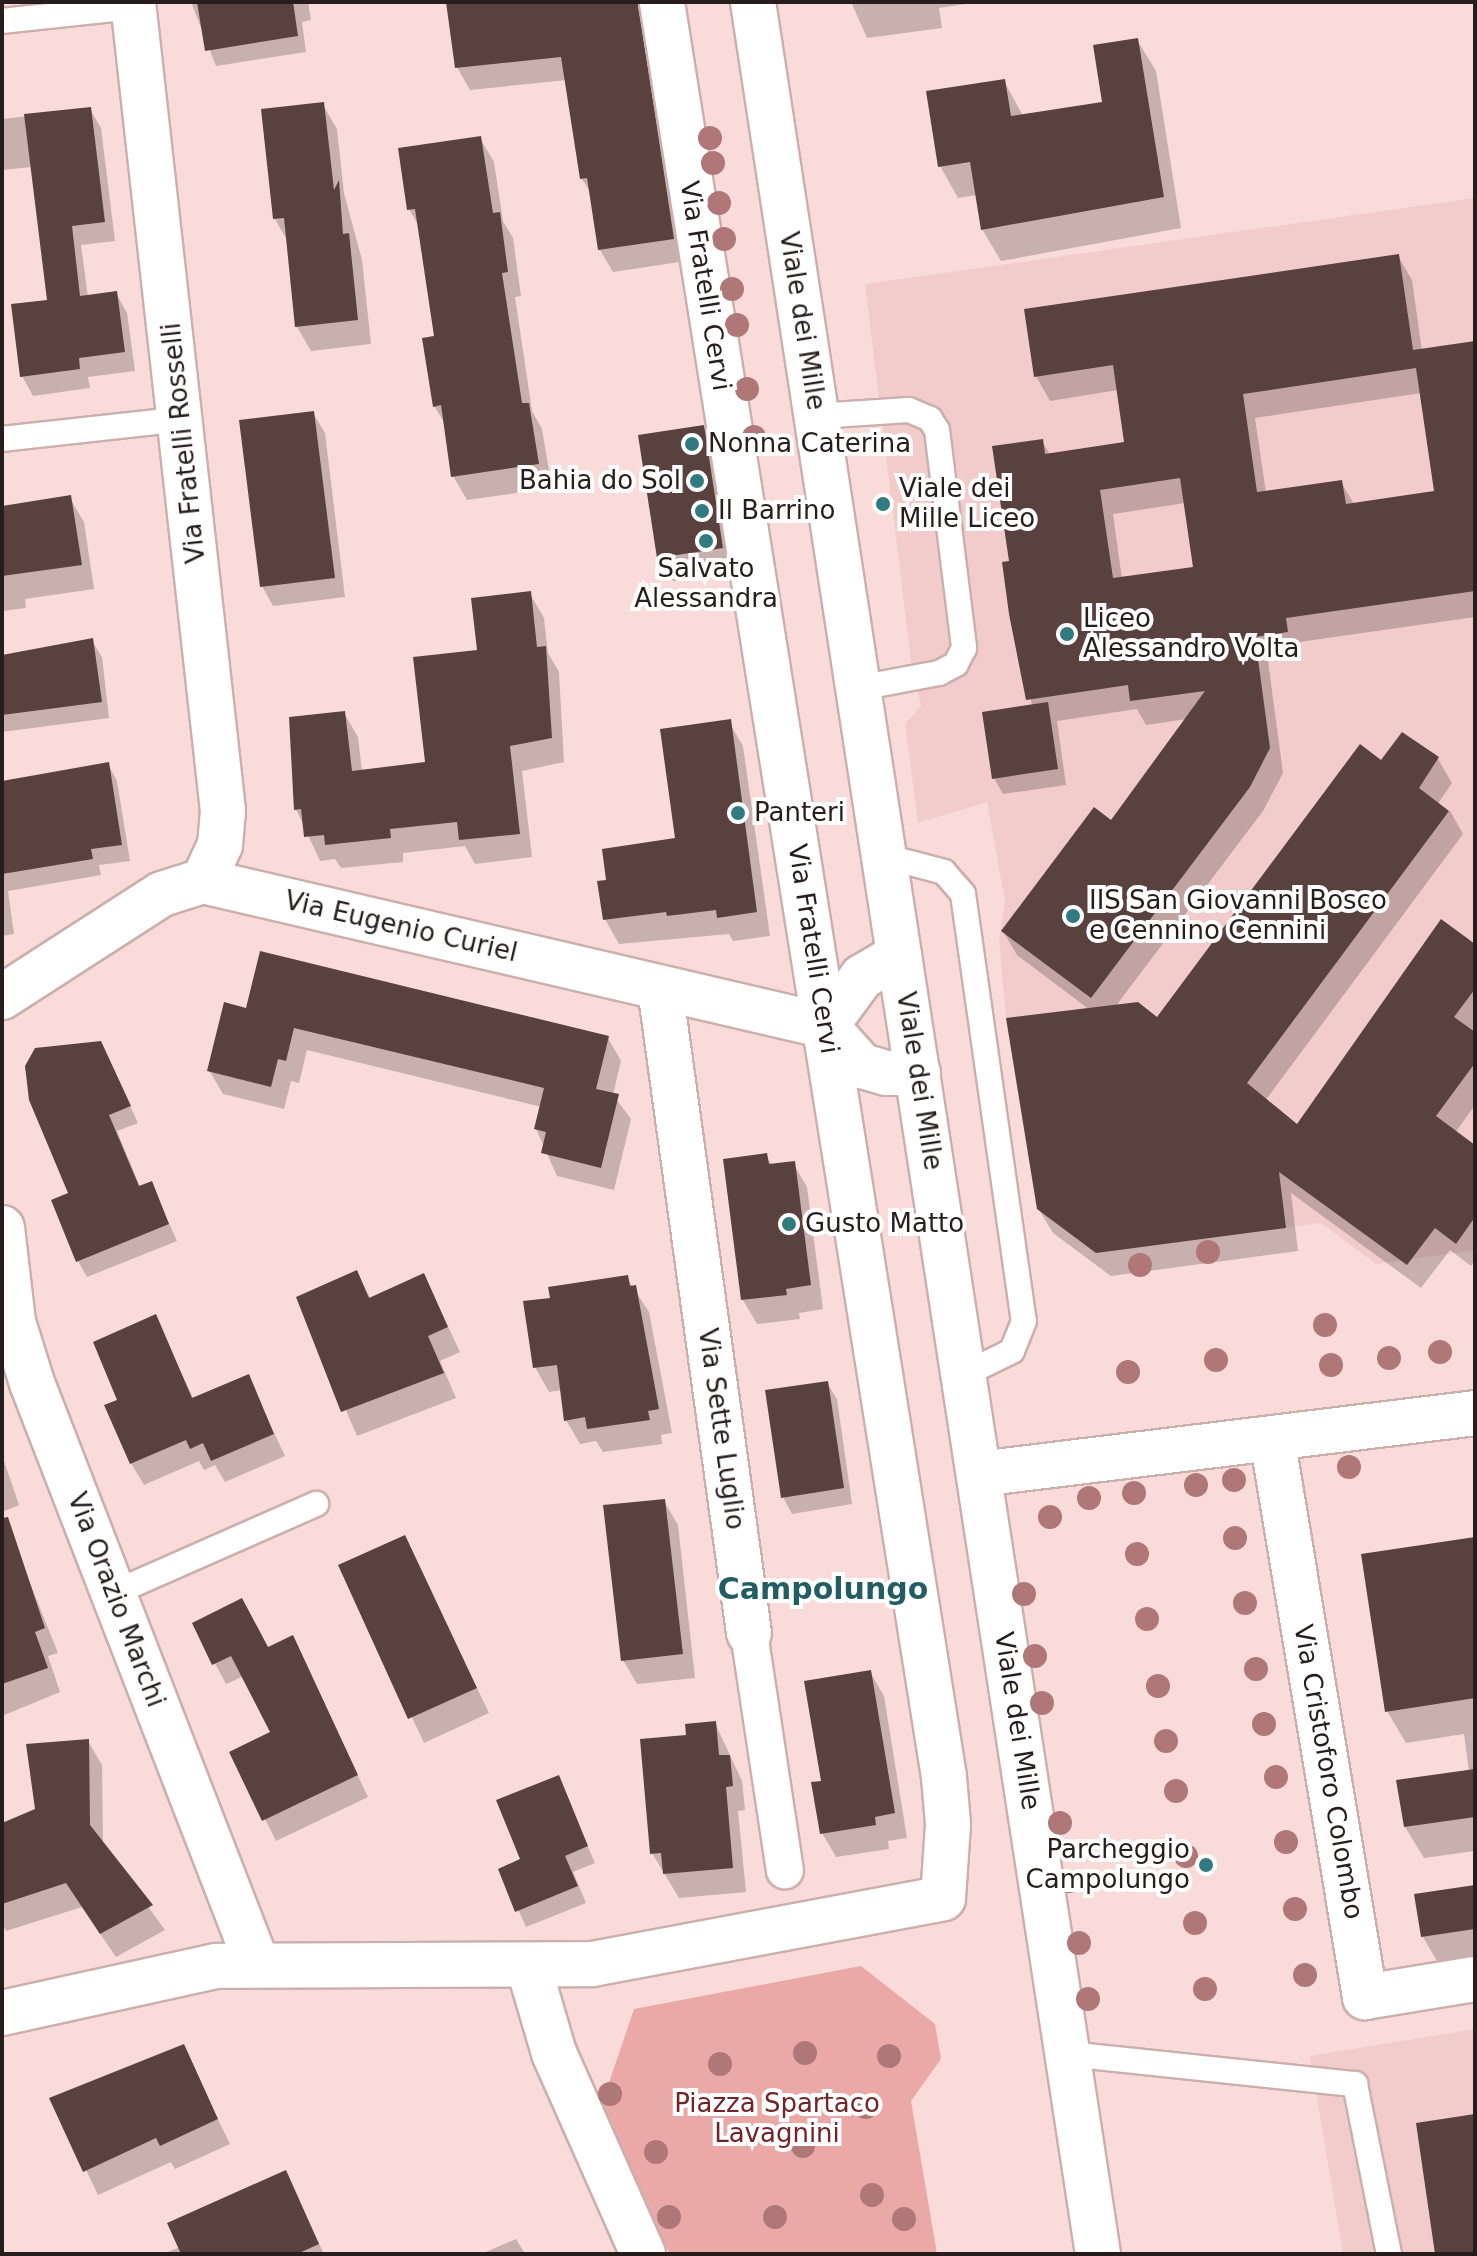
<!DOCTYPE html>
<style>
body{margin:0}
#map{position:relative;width:1477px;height:2256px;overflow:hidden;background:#f9dcda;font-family:"DejaVu Sans",sans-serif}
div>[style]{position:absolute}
.built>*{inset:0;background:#f2ccca}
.green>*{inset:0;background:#eaa9a7}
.shadow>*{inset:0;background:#0003}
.building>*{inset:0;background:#594140}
.roads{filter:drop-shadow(2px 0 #cbafad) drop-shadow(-2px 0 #cbafad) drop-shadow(0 2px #cbafad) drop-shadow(0 -2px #cbafad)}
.service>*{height:24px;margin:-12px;padding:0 12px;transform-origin:12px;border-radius:12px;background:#fff}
.pedestrian>*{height:36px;margin:-18px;padding:0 18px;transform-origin:18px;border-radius:18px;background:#fff}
.minor>*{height:44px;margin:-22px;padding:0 22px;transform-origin:22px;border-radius:22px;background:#fff}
.secondary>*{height:44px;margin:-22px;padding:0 22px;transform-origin:22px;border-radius:22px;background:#fff}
.trees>*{width:24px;height:24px;margin:-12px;border-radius:50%;background:#af7778}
.dots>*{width:22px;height:22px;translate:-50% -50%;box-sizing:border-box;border:4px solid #fff;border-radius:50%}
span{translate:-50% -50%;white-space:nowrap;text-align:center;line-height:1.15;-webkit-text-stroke:8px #fff;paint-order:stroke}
.street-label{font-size:26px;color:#281d1d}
.poi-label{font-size:26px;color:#281d1d}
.left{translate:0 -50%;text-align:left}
.right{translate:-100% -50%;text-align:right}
.park-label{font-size:26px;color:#732427}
.quarter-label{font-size:30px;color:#225d61;font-weight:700}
.frame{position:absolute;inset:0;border:4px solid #281d1d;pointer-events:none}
</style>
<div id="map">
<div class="built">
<i style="clip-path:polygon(1475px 198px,1475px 1250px,1376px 1264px,1321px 1223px,1096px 1253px,1037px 1209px,1006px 1018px,999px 939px,1005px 901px,987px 802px,918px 823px,905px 724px,921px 706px,911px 661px,865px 284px)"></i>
<i style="clip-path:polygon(1475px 2029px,1475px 2254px,1343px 2254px,1310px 2056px)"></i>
</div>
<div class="green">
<i style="clip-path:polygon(861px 1966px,935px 2024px,941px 2059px,911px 2101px,937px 2254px,670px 2254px,599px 2112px,634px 2009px)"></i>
</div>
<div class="shadow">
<i style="clip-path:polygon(191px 2px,308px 2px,311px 20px,302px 22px,306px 52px,216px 66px)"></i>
<i style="clip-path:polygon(448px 2px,647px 2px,686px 261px,613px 272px,600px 250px,592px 195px,582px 179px,567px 80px,470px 90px,457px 67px)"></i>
<i style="clip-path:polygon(851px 2px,978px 2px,939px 8px,942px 28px,867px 38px)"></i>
<i style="clip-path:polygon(1137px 40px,1156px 71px,1181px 228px,1001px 261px,982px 229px,977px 195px,958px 198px,940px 166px,1004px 81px,1023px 116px,1105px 104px)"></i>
<i style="clip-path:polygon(323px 105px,337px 129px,344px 193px,362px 260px,371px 344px,311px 351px,297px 327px,288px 242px,275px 219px)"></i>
<i style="clip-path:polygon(90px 109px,101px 128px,115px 241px,81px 245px,88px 297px,116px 293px,127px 313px,135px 371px,88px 377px,90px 388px,33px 396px,22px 376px,49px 302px,32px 167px,2px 170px,2px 119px)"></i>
<i style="clip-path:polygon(480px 138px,494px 162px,503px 221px,513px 238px,521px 296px,515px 297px,532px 411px,542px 429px,552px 488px,467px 500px,453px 476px,446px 425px,434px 406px,437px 338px,420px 228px,409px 209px)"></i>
<i style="clip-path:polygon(evenodd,1398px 256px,1412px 280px,1422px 351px,1475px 343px,1475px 617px,1299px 642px,1301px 656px,1268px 661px,1283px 773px,1263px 811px,1115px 1007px,1157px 1020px,1403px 735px,1438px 759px,1452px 783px,1431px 814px,1450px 811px,1463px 834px,1265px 1101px,1298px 1127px,1475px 947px,1475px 1105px,1455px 1133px,1475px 1148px,1475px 1260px,1471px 1266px,1450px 1250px,1421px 1288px,1291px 1193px,1298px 1251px,1111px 1276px,1053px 1233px,1038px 1208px,1090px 1010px,1017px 955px,1003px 931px,1111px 823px,1187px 719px,1146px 725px,1137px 709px,1057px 721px,1066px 785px,1003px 794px,994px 778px,1032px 707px,1011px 562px,1042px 441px,1050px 455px,1127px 444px,1118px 390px,1050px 401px,1036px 376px,1398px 256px,1421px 393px,1436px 493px,1354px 504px,1341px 482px,1266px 493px,1255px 418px,1421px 393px,1398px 256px,1185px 503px,1195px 568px,1122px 579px,1113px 514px,1185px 503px)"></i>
<i style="clip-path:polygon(313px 413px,325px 433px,345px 597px,273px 606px,262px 586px)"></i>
<i style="clip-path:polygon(703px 427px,717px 452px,736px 572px,673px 581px,659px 557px)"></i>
<i style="clip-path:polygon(70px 498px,84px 522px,94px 589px,25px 599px,26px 608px,2px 611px,2px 520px)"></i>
<i style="clip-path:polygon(530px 594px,544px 618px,548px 653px,559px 672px,564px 762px,522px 771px,532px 857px,475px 864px,465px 846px,403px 853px,403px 862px,341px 868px,335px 859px,320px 861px,296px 809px,344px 713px,358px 737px,362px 771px,427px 764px,479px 652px)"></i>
<i style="clip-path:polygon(92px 641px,102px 657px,109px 718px,2px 732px,2px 657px)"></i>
<i style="clip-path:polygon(729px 722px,743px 746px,770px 936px,733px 941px,729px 934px,619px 944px,605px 919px,609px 882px,677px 840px)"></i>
<i style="clip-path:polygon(108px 764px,117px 781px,130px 861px,99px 865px,101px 875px,8px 891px,14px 934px,2px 936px,2px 799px)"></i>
<i style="clip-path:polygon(247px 1010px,608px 1038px,621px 1061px,613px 1095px,631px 1119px,614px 1190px,557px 1176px,536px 1129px,542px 1107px,307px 1050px,299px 1083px,291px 1081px,284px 1109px,223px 1094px,209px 1070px)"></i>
<i style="clip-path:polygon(109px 1060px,138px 1123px,117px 1131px,140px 1187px,151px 1183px,177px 1241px,87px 1277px,78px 1261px,71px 1194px)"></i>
<i style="clip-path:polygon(766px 1155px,772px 1166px,793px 1163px,807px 1187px,823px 1309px,799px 1313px,800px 1319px,757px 1324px,743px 1300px)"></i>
<i style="clip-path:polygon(356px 1272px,371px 1299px,424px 1275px,460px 1352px,440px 1361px,456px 1398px,357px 1436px,298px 1298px)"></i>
<i style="clip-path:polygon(627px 1278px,649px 1312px,672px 1433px,661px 1435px,662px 1444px,603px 1452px,596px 1441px,580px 1444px,566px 1420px,562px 1390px,549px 1392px,535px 1367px,552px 1299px)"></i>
<i style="clip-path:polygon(155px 1317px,194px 1400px,248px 1377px,285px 1456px,225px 1482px,215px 1465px,204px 1470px,199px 1461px,144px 1485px,131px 1463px,120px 1401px)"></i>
<i style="clip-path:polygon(827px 1383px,837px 1399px,852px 1504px,792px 1514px,783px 1497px)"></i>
<i style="clip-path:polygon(2px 1455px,19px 1505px,2px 1512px)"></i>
<i style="clip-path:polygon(664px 1501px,678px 1525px,695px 1678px,637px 1684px,623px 1660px)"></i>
<i style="clip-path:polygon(404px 1537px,489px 1713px,424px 1743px,341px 1566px)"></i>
<i style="clip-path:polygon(1475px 1539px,1475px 1851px,1424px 1858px,1405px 1827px,1469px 1772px,1464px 1734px,1406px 1743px,1387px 1711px)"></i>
<i style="clip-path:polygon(22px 1563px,58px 1653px,48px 1656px,60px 1692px,2px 1716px,2px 1570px)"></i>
<i style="clip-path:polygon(194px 1624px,268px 1650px,293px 1638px,368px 1797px,276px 1841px,232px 1753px,273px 1733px,244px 1676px,226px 1684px)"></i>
<i style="clip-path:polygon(870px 1672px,884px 1696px,907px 1838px,888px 1841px,889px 1849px,836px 1857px,822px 1833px,823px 1783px)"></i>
<i style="clip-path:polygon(715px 1723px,742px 1781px,745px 1810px,738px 1811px,746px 1892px,679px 1898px,652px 1853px,688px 1737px)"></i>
<i style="clip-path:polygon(88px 1741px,102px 1765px,103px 1844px,165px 1930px,116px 1957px,82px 1907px,6px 1931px,2px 1924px,2px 1825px,38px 1810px)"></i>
<i style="clip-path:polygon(558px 1777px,595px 1863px,573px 1872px,586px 1903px,526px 1927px,500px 1870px,523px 1860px)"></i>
<i style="clip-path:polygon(1475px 1887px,1475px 1963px,1441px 1968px,1423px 1937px)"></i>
<i style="clip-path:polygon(183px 2047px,230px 2144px,175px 2169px,171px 2162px,98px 2195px,52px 2099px)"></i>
<i style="clip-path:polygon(286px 2173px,324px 2254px,163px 2254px,180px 2247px)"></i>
<i style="clip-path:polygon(516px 2239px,525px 2254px,481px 2254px)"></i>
</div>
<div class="building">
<i style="clip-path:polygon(197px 2px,293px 2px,298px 36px,205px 51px)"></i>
<i style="clip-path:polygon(446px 2px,638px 2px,674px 239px,598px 250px,587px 178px,580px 179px,561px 57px,455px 68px)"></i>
<i style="clip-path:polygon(1138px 38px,1164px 197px,981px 230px,970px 162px,938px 167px,926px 91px,1005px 79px,1011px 116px,1102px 102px,1093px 45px)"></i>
<i style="clip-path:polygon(324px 102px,334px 190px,339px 180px,343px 234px,349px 233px,358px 320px,295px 327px,284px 218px,273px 219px,261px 109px)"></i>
<i style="clip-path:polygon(91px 107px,105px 222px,72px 226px,80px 296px,117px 291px,125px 352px,79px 358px,80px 369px,20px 377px,11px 304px,47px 300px,24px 114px)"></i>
<i style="clip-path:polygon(481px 136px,493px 213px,500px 212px,508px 272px,502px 273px,522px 403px,529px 403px,539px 464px,451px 477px,441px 405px,433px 407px,422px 338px,434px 336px,415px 209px,407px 210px,398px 148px)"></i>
<i style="clip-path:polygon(evenodd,1399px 254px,1413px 350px,1475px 341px,1475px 591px,1286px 618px,1288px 632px,1255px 637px,1270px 748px,1250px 787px,1091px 998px,1001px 931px,1094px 807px,1111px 820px,1205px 691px,1130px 701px,1128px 685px,1026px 700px,1009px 614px,1002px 562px,1009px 561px,992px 446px,1043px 439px,1045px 454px,1124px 442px,1113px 365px,1034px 377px,1024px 309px,1399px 254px,1416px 368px,1434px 491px,1346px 504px,1342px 480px,1257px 492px,1243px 394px,1416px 368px,1399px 254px,1180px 478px,1193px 567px,1113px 578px,1100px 490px,1180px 478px)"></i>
<i style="clip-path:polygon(314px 411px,335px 578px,260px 587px,239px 420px)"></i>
<i style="clip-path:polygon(704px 425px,723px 548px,657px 558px,638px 435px)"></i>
<i style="clip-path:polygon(71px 495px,82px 565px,2px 576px,2px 506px)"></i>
<i style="clip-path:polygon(531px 591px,537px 647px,546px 646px,552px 738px,510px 746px,520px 834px,459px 840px,457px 822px,390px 829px,391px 838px,325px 845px,324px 835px,304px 837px,301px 809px,294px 810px,289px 717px,345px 711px,352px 771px,425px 762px,413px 657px,477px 650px,471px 598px)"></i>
<i style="clip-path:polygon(93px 638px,102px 702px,2px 715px,2px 655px)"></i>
<i style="clip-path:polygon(1048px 702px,1058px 769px,992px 779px,982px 712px)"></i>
<i style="clip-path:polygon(731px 719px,757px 912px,717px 918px,716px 910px,667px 916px,666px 912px,603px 920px,597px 881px,606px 880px,602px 849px,675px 838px,660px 729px)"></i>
<i style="clip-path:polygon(1402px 732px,1439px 757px,1419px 788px,1449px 811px,1247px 1083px,1297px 1124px,1441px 919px,1475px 944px,1475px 989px,1454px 1017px,1475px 1032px,1475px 1063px,1436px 1116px,1475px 1145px,1475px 1217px,1456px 1244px,1435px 1228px,1407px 1265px,1279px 1172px,1286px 1228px,1096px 1253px,1037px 1209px,1006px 1018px,1138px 1002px,1157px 1017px,1360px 744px,1381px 760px)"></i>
<i style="clip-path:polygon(109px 762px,122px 845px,91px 849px,93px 859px,2px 874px,2px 781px)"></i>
<i style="clip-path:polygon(260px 951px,609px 1036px,596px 1089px,619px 1094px,601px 1168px,541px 1153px,546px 1132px,534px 1129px,544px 1088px,294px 1028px,286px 1061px,278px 1059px,271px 1087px,207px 1071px,224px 1002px,246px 1008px)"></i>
<i style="clip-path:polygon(101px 1041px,131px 1106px,109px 1115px,139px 1186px,152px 1181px,169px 1224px,76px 1262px,51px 1200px,68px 1193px,29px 1100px,25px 1066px,35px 1048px)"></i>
<i style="clip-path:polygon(767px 1153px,769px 1164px,795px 1161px,811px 1285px,786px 1289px,787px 1295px,741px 1300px,723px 1159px)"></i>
<i style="clip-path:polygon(357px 1270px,369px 1298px,424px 1273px,448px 1327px,428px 1336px,444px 1373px,341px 1412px,296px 1297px)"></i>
<i style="clip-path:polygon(628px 1275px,630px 1286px,636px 1285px,659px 1409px,648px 1411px,650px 1420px,587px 1429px,585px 1417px,564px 1421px,557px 1365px,533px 1368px,523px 1301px,550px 1298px,548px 1287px)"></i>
<i style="clip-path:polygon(156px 1314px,192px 1398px,249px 1374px,274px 1434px,211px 1461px,203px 1443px,190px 1449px,186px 1440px,130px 1464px,104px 1405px,117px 1400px,93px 1342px)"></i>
<i style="clip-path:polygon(828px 1381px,844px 1488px,781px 1498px,765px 1390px)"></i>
<i style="clip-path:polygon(665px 1499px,683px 1654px,621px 1661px,603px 1505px)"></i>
<i style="clip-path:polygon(8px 1517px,45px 1628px,35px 1632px,48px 1668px,2px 1684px,2px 1518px)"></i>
<i style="clip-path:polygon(405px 1535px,477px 1688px,408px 1719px,338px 1565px)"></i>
<i style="clip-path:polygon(1475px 1537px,1475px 1698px,1385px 1712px,1361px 1554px)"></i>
<i style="clip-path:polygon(242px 1598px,268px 1647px,293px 1635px,358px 1775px,262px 1821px,229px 1752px,270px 1732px,231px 1656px,212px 1665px,192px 1623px)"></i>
<i style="clip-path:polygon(871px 1670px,895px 1813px,875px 1817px,876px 1825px,820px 1834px,811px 1782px,821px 1781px,804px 1681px)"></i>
<i style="clip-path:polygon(716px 1721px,719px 1755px,730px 1755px,733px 1786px,726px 1787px,733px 1868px,663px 1874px,661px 1853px,650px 1854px,640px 1739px,686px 1735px,685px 1724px)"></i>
<i style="clip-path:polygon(89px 1739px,90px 1825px,153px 1905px,100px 1934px,66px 1883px,2px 1904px,2px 1823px,35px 1809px,26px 1744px)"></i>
<i style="clip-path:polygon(1475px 1769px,1475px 1817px,1404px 1827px,1396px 1780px)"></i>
<i style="clip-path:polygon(559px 1775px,588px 1846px,565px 1856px,578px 1886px,515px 1912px,498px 1869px,520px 1859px,496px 1800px)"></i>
<i style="clip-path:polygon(1475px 1885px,1475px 1929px,1421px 1937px,1414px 1894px)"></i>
<i style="clip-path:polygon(184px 2044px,218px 2119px,160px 2146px,156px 2138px,83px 2172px,49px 2098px)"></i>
<i style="clip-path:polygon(1475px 2114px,1475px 2254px,1435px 2254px,1416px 2123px)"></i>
<i style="clip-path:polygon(286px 2170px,319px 2244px,297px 2254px,181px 2254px,167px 2223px)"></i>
</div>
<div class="roads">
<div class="service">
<i style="left:2px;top:21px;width:133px;rotate:-6.1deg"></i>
<i style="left:817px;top:416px;width:92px;rotate:-3.7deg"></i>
<i style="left:909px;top:410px;width:23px;rotate:23deg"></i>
<i style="left:930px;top:419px;width:13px;rotate:58deg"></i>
<i style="left:937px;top:430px;width:220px;rotate:82.9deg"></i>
<i style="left:964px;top:648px;width:18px;rotate:117deg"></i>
<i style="left:956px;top:664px;width:19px;rotate:152deg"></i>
<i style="left:939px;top:673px;width:81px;rotate:169.4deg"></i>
<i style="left:2px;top:439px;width:181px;rotate:-6.3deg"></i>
<i style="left:884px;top:856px;width:62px;rotate:14.9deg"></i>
<i style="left:944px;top:872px;width:29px;rotate:49deg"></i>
<i style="left:963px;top:894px;width:431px;rotate:81.9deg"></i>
<i style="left:1024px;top:1321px;width:32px;rotate:112deg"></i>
<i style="left:1012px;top:1351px;width:55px;rotate:153.9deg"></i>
<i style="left:114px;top:1593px;width:221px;rotate:-23.8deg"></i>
<i style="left:1068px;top:2054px;width:289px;rotate:6deg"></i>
<i style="left:1355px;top:2084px;width:173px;rotate:78.7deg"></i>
</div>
<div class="pedestrian">
<i style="left:749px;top:1633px;width:240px;rotate:81.4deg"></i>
</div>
<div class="minor">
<i style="left:133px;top:2px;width:814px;rotate:83.65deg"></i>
<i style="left:223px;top:811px;width:34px;rotate:95deg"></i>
<i style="left:220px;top:845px;width:40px;rotate:115deg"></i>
<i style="left:660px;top:988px;width:651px;rotate:82.14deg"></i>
<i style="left:2px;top:997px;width:190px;rotate:-32.8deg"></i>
<i style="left:162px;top:894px;width:43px;rotate:-17.6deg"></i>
<i style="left:203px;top:881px;width:640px;rotate:13.1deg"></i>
<i style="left:826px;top:1026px;width:54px;rotate:48deg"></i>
<i style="left:862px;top:1066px;width:25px;rotate:16deg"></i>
<i style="left:886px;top:1073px;width:32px"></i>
<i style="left:826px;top:1026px;width:61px;rotate:-53.7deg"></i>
<i style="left:862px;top:977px;width:43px;rotate:-30.7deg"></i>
<i style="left:2px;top:1228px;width:95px;rotate:83.3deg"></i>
<i style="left:13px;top:1322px;width:64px;rotate:72.7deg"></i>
<i style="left:32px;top:1383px;width:623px;rotate:68.83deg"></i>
<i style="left:1272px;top:1438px;width:567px;rotate:80.55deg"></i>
<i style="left:1365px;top:1997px;width:111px;rotate:-9.3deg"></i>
<i style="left:979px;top:1474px;width:500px;rotate:-7deg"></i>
<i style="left:529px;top:1968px;width:89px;rotate:73.6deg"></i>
<i style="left:554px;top:2053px;width:220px;rotate:66.1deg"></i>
<i style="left:2px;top:2013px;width:219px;rotate:-12.4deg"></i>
<i style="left:216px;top:1966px;width:376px;rotate:-0.3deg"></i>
<i style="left:592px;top:1964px;width:357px;rotate:-10.6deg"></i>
<i style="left:943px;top:1898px;width:74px;rotate:-86.1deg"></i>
<i style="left:948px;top:1824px;width:47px;rotate:-94.9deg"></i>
<i style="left:944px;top:1777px;width:1797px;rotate:-99.03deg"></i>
</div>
<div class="secondary">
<i style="left:753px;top:2px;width:2278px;rotate:81.29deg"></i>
</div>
</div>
<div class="trees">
<i style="left:710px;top:138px"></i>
<i style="left:713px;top:163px"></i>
<i style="left:719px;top:203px"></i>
<i style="left:724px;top:239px"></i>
<i style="left:732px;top:289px"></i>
<i style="left:737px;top:325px"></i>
<i style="left:747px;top:389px"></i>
<i style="left:754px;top:437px"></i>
<i style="left:1208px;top:1252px"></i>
<i style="left:1140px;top:1265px"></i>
<i style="left:1325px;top:1325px"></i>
<i style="left:1440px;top:1352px"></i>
<i style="left:1389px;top:1358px"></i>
<i style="left:1216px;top:1360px"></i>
<i style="left:1331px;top:1365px"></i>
<i style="left:1128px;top:1372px"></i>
<i style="left:1349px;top:1467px"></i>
<i style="left:1234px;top:1480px"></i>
<i style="left:1196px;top:1485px"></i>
<i style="left:1134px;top:1493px"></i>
<i style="left:1089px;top:1498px"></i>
<i style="left:1050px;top:1517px"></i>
<i style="left:1235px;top:1538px"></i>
<i style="left:1137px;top:1554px"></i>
<i style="left:1024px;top:1594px"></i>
<i style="left:1245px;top:1603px"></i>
<i style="left:1147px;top:1619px"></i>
<i style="left:1035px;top:1656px"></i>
<i style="left:1256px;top:1669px"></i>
<i style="left:1158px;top:1686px"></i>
<i style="left:1042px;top:1703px"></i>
<i style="left:1264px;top:1724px"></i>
<i style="left:1166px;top:1741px"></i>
<i style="left:1276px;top:1777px"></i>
<i style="left:1176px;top:1791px"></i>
<i style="left:1060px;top:1823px"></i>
<i style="left:1286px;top:1842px"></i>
<i style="left:1186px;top:1856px"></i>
<i style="left:1069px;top:1881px"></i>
<i style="left:1295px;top:1909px"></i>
<i style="left:1195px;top:1923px"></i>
<i style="left:1079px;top:1943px"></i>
<i style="left:1305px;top:1975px"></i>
<i style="left:1205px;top:1989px"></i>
<i style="left:1088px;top:1999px"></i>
<i style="left:805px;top:2053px"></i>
<i style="left:889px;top:2056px"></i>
<i style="left:720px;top:2064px"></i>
<i style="left:610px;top:2094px"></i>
<i style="left:866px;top:2107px"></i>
<i style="left:803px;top:2146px"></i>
<i style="left:656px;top:2152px"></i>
<i style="left:872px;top:2195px"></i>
<i style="left:669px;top:2217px"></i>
<i style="left:775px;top:2217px"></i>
<i style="left:904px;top:2219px"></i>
</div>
<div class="dots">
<i style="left:692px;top:444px;background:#317a7f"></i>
<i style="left:697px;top:481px;background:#317a7f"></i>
<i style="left:883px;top:504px;background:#317a7f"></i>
<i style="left:702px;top:511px;background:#317a7f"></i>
<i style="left:706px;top:541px;background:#317a7f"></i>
<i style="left:1067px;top:634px;background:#317a7f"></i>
<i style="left:738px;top:813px;background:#317a7f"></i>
<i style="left:1073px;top:916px;background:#317a7f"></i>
<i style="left:789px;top:1224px;background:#317a7f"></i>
<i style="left:1206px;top:1865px;background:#317a7f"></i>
</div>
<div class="street-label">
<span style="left:705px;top:286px;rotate:81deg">Via Fratelli Cervi</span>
<span style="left:802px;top:321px;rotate:81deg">Viale dei Mille</span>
<span style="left:184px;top:443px;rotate:-96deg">Via Fratelli Rosselli</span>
<span style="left:401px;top:927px;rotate:13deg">Via Eugenio Curiel</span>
<span style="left:813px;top:949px;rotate:81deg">Via Fratelli Cervi</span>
<span style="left:919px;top:1081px;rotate:81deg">Viale dei Mille</span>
<span style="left:721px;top:1429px;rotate:82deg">Via Sette Luglio</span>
<span style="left:116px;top:1600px;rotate:69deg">Via Orazio Marchi</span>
<span style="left:1017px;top:1721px;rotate:81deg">Viale dei Mille</span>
<span style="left:1328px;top:1772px;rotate:80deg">Via Cristoforo Colombo</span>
</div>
<div class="poi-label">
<span class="left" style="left:708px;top:444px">Nonna Caterina</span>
<span class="right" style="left:681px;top:481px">Bahia do Sol</span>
<span class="left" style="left:899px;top:504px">Viale dei<br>Mille Liceo</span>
<span class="left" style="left:718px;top:511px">Il Barrino</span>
<span style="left:706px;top:584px">Salvato<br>Alessandra</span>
<span class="left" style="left:1083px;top:634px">Liceo<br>Alessandro Volta</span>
<span class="left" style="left:754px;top:813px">Panteri</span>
<span class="left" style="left:1089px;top:916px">IIS San Giovanni Bosco<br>e Cennino Cennini</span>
<span class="left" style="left:805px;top:1224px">Gusto Matto</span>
<span class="right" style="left:1190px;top:1865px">Parcheggio<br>Campolungo</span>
</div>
<div class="park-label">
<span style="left:777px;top:2119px">Piazza Spartaco<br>Lavagnini</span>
</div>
<div class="quarter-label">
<span style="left:823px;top:1589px">Campolungo</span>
</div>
<div class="frame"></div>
</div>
